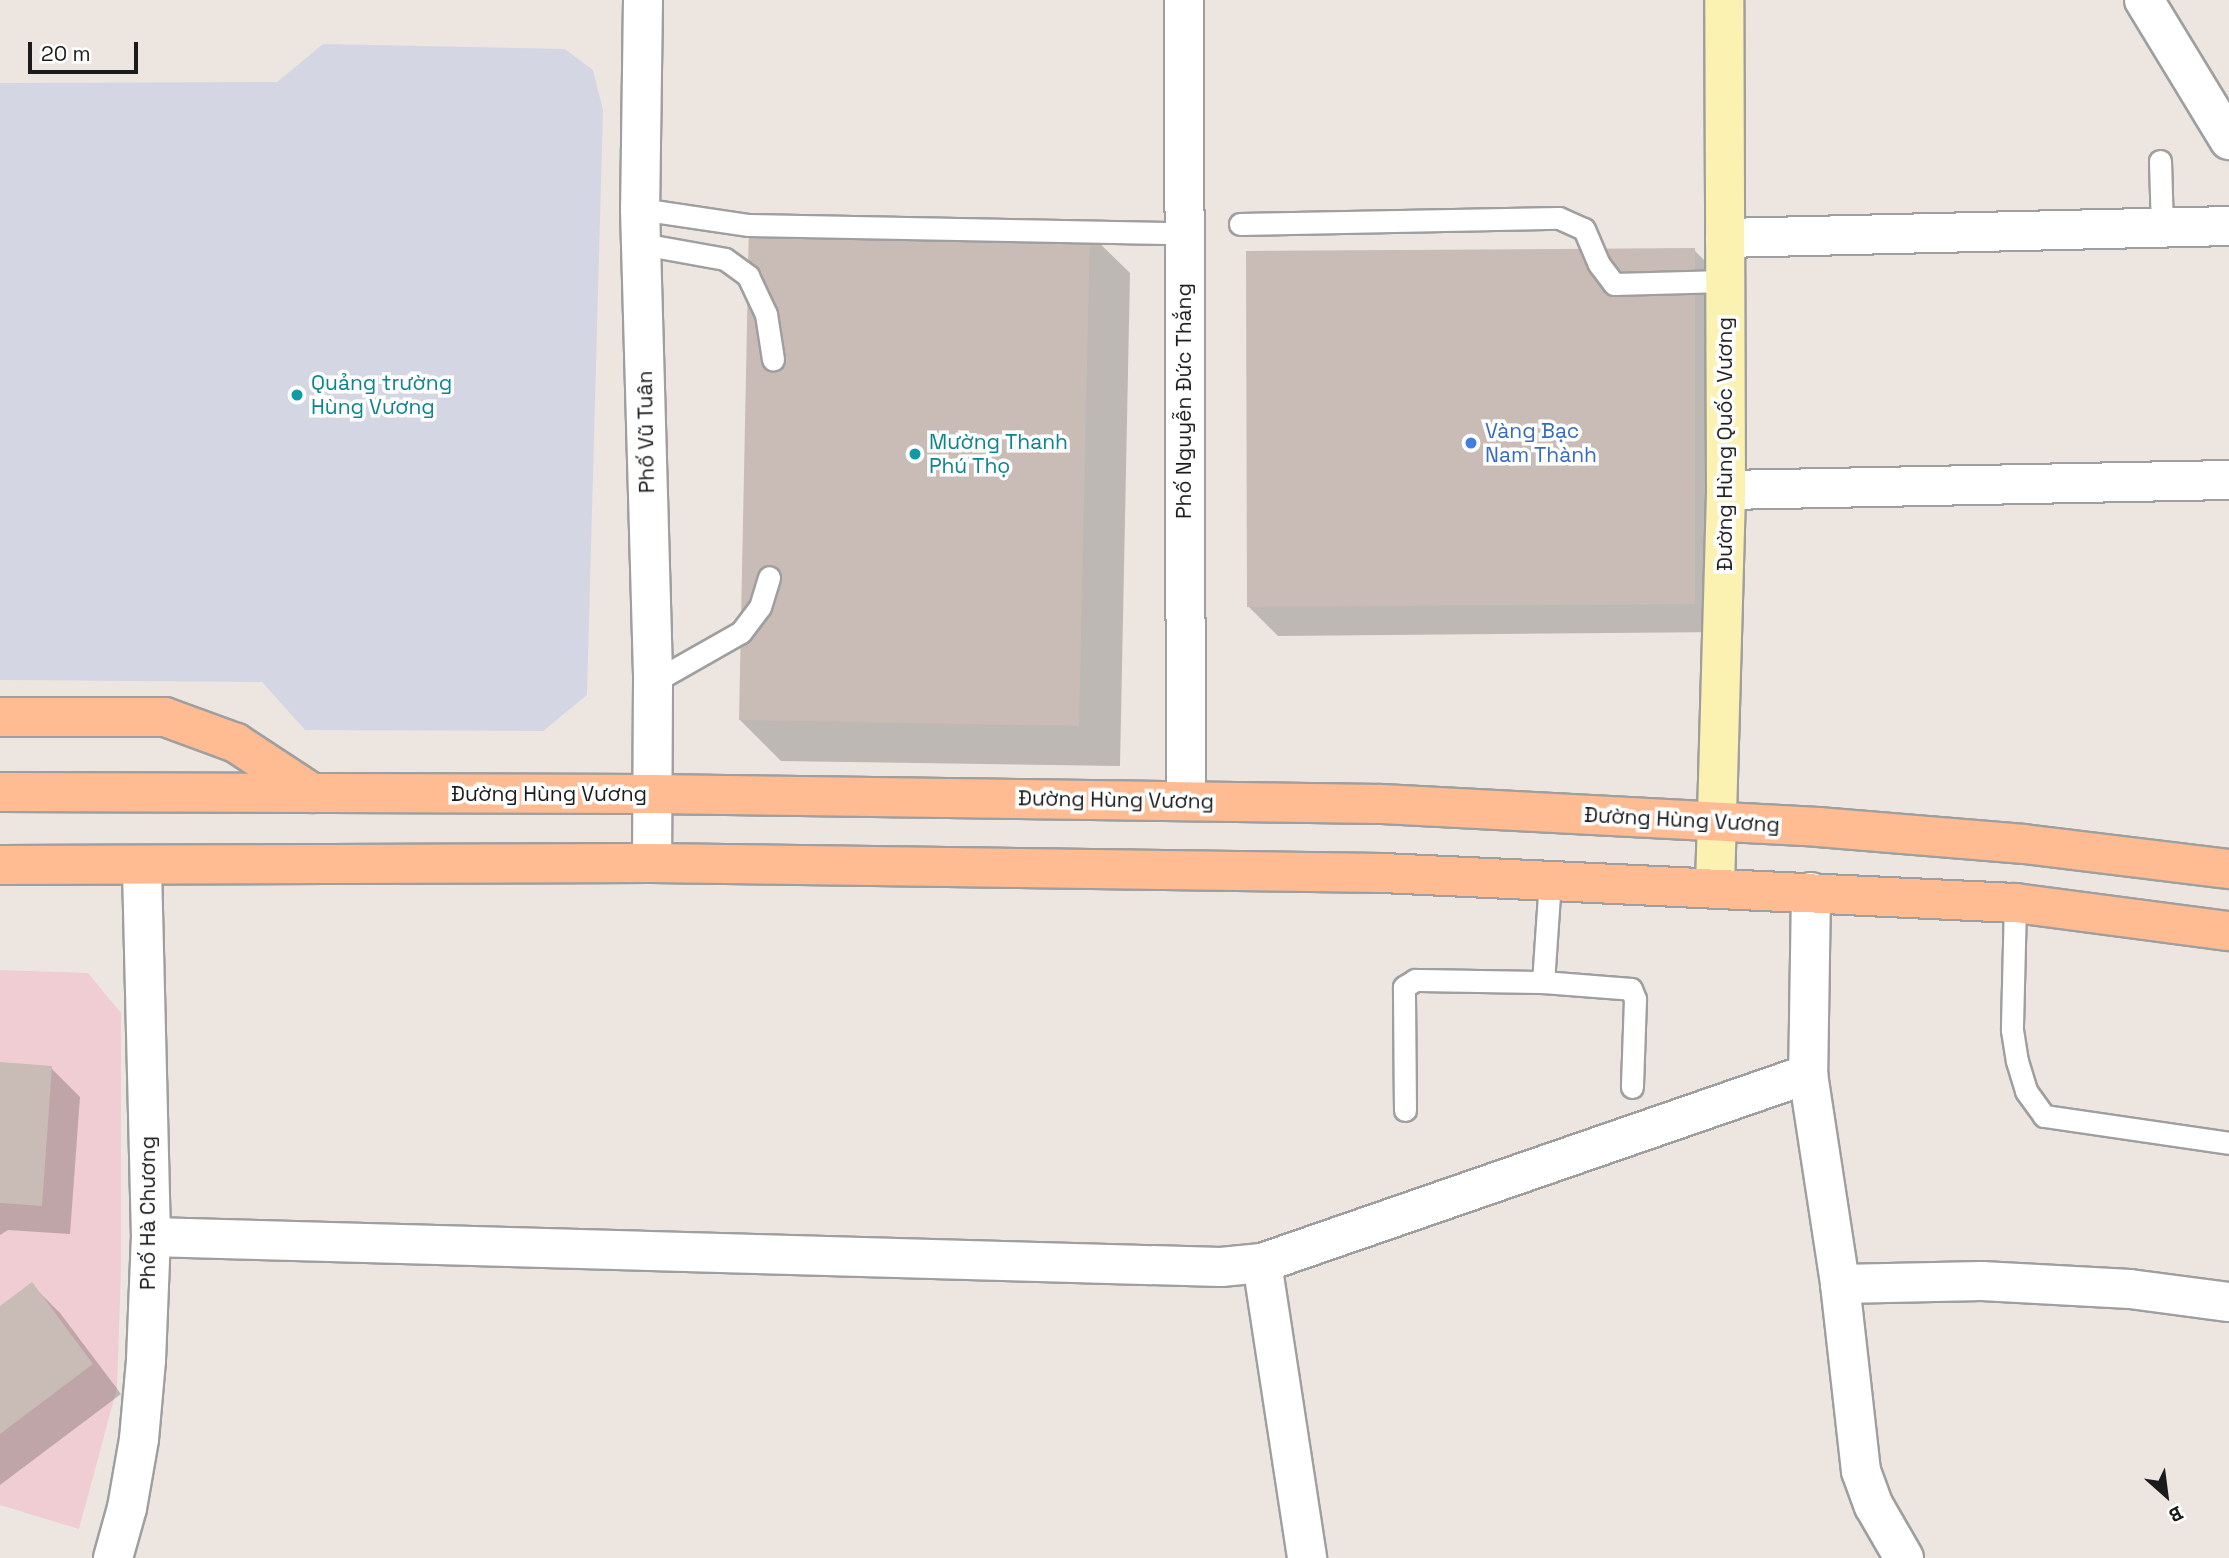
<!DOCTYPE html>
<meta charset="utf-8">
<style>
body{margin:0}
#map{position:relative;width:2229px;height:1558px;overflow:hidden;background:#ede6e0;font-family:"Space Grotesk",sans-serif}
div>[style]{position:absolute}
.commercial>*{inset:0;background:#efcdd3}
.plaza>*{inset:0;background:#d4d7e3}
.shadow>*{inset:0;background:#0003}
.building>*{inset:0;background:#c9bbb6}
.roads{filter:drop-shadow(2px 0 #9f9f9f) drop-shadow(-2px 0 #9f9f9f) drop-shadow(0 2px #9f9f9f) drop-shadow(0 -2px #9f9f9f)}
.lane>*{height:21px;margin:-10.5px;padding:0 10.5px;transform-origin:10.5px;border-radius:10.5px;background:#fff}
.street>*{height:38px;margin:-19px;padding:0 19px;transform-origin:19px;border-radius:19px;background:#fff}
.secondary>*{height:38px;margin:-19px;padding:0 19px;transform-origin:19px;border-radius:19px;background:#fbf1b0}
.primary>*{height:38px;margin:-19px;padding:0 19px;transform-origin:19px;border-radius:19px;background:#ffbc93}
.dots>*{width:19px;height:19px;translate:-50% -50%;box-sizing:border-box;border:4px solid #fff;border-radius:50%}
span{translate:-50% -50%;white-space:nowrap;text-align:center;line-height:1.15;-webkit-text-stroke:7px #fff;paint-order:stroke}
.culture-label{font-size:21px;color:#0d838f}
.left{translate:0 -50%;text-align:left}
.street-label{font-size:21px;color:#1b1b1b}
.shop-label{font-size:21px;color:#366cbe}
.north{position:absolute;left:2131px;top:1460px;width:70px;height:70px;-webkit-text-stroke:5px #fff;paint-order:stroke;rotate:152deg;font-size:19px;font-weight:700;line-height:28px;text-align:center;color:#1b1b1b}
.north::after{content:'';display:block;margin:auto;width:24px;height:32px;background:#1b1b1b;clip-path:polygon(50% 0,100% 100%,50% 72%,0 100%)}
.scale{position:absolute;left:28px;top:42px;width:110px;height:32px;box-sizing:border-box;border:4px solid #1b1b1b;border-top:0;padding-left:9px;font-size:21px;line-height:24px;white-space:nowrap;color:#1b1b1b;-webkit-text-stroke:5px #fff;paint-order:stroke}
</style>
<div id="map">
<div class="commercial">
<i style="clip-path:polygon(0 970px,88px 973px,121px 1013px,121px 1268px,117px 1388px,79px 1529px,0 1505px)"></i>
</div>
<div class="plaza">
<i style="clip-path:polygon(323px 44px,565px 49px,593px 70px,603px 110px,587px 695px,543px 731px,305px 730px,262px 682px,0 680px,0 83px,277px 82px)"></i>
</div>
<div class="shadow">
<i style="clip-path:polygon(1089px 233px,1130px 273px,1120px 766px,781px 761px,740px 720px)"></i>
<i style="clip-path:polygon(1694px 250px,1723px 279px,1724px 632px,1278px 636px,1249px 607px)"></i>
<i style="clip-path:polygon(0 1064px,51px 1068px,80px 1097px,70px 1234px,8px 1230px,0 1235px)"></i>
<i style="clip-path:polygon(31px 1284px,60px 1313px,121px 1394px,0 1485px,0 1308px)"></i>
</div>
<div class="building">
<i style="clip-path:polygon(749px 225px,1090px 231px,1079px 726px,739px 720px)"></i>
<i style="clip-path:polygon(1695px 248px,1695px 604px,1247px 607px,1246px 251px)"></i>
<i style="clip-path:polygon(0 1062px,52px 1066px,42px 1206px,0 1203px)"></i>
<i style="clip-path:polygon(32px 1282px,93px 1364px,0 1434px,0 1306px)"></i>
</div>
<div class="roads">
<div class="lane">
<i style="left:2160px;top:161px;width:67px;rotate:88.3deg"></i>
<i style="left:640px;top:209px;width:110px;rotate:8.4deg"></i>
<i style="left:749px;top:225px;width:434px;rotate:1.1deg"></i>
<i style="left:1240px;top:224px;width:319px;rotate:-1.1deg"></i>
<i style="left:1559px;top:218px;width:27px;rotate:24deg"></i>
<i style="left:1584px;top:229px;width:38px;rotate:67deg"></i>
<i style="left:1599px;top:264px;width:25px;rotate:53deg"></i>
<i style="left:1614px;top:284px;width:111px;rotate:-1.5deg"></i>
<i style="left:642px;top:244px;width:84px;rotate:10.2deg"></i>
<i style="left:725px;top:259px;width:29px;rotate:36deg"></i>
<i style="left:748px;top:276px;width:42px;rotate:64.7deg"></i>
<i style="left:766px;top:314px;width:46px;rotate:81.2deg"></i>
<i style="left:653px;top:682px;width:101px;rotate:-29.6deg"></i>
<i style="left:741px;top:632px;width:31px;rotate:-53deg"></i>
<i style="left:760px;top:607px;width:31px;rotate:-73deg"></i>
<i style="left:1550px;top:880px;width:102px;rotate:93.9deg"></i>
<i style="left:1543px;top:982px;width:88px;rotate:4.5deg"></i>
<i style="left:1631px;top:989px;width:11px;rotate:68deg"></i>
<i style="left:1635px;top:999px;width:88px;rotate:92deg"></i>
<i style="left:2015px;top:903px;width:127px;rotate:91.4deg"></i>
<i style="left:2012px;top:1030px;width:31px;rotate:81deg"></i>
<i style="left:2017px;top:1061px;width:31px;rotate:73deg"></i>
<i style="left:2026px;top:1091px;width:31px;rotate:54deg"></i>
<i style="left:2044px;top:1116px;width:187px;rotate:8.3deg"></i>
<i style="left:1405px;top:1110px;width:123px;rotate:-90.5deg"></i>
<i style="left:1404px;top:987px;width:13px;rotate:-32deg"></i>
<i style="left:1415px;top:980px;width:128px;rotate:0.9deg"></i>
</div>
<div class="street">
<i style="left:643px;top:0;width:209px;rotate:90.8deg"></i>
<i style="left:640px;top:209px;width:473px;rotate:88.4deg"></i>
<i style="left:653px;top:682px;width:181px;rotate:90.3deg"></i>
<i style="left:1184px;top:0;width:801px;rotate:89.86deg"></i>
<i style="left:2144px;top:0;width:164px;rotate:58.7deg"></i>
<i style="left:1725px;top:238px;width:504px;rotate:-1.36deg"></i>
<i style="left:1726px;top:490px;width:503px;rotate:-1.14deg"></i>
<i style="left:1811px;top:892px;width:182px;rotate:90.9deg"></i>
<i style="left:1808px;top:1074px;width:212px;rotate:81.3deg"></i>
<i style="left:1840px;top:1284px;width:188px;rotate:83.6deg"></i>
<i style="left:1861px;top:1471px;width:37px;rotate:70deg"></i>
<i style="left:1874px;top:1506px;width:60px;rotate:60deg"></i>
<i style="left:151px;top:1237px;width:1070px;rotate:1.61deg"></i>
<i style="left:1221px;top:1267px;width:41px;rotate:-5.6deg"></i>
<i style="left:1262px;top:1263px;width:578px;rotate:-19.09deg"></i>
<i style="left:1262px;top:1263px;width:298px;rotate:81.3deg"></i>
<i style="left:1840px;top:1284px;width:142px;rotate:-1.2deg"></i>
<i style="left:1982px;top:1281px;width:148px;rotate:3.1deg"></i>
<i style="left:2130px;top:1289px;width:100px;rotate:7.5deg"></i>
<i style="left:113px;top:1558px;width:52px;rotate:-74.4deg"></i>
<i style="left:127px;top:1508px;width:70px;rotate:-80.1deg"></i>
<i style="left:139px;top:1439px;width:79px;rotate:-84.9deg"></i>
<i style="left:146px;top:1360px;width:123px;rotate:-87.7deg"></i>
<i style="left:151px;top:1237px;width:372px;rotate:-91.4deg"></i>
</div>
<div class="secondary">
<i style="left:1715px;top:887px;width:397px;rotate:-88.4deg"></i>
<i style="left:1726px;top:490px;width:490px;rotate:-90.2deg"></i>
</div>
<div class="primary">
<i style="left:0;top:717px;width:165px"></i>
<i style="left:165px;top:717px;width:76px;rotate:20.1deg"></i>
<i style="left:236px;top:743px;width:91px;rotate:33.3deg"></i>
<i style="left:0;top:792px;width:652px;rotate:0.18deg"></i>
<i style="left:652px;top:794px;width:730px;rotate:0.78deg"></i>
<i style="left:1382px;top:804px;width:437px;rotate:3deg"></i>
<i style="left:1818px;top:827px;width:207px;rotate:4.7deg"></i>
<i style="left:2024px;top:844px;width:207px;rotate:7deg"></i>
<i style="left:0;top:865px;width:652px;rotate:-0.18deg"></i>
<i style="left:652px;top:863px;width:731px;rotate:0.78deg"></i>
<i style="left:1383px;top:873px;width:633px;rotate:2.72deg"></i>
<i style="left:2015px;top:903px;width:216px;rotate:7.5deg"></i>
</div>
</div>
<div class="dots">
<i style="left:297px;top:395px;background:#0f9aa8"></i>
<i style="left:1471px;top:443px;background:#3f7fe0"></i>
<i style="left:915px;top:454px;background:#0f9aa8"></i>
</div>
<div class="culture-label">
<span class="left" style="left:311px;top:395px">Quảng trường<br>Hùng Vương</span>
<span class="left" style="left:929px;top:454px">Mường Thanh<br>Phú Thọ</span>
</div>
<div class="street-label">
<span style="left:1184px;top:401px;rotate:-90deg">Phố Nguyễn Đức Thắng</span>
<span style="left:646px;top:432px;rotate:-91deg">Phố Vũ Tuân</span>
<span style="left:1725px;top:444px;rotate:-90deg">Đường Hùng Quốc Vương</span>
<span style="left:549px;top:794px">Đường Hùng Vương</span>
<span style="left:1116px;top:800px;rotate:1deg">Đường Hùng Vương</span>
<span style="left:1682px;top:820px;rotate:3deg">Đường Hùng Vương</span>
<span style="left:148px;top:1213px;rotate:-90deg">Phố Hà Chương</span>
</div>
<div class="shop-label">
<span class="left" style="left:1485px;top:443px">Vàng Bạc<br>Nam Thành</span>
</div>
<div class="north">B</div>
<div class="scale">20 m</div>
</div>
